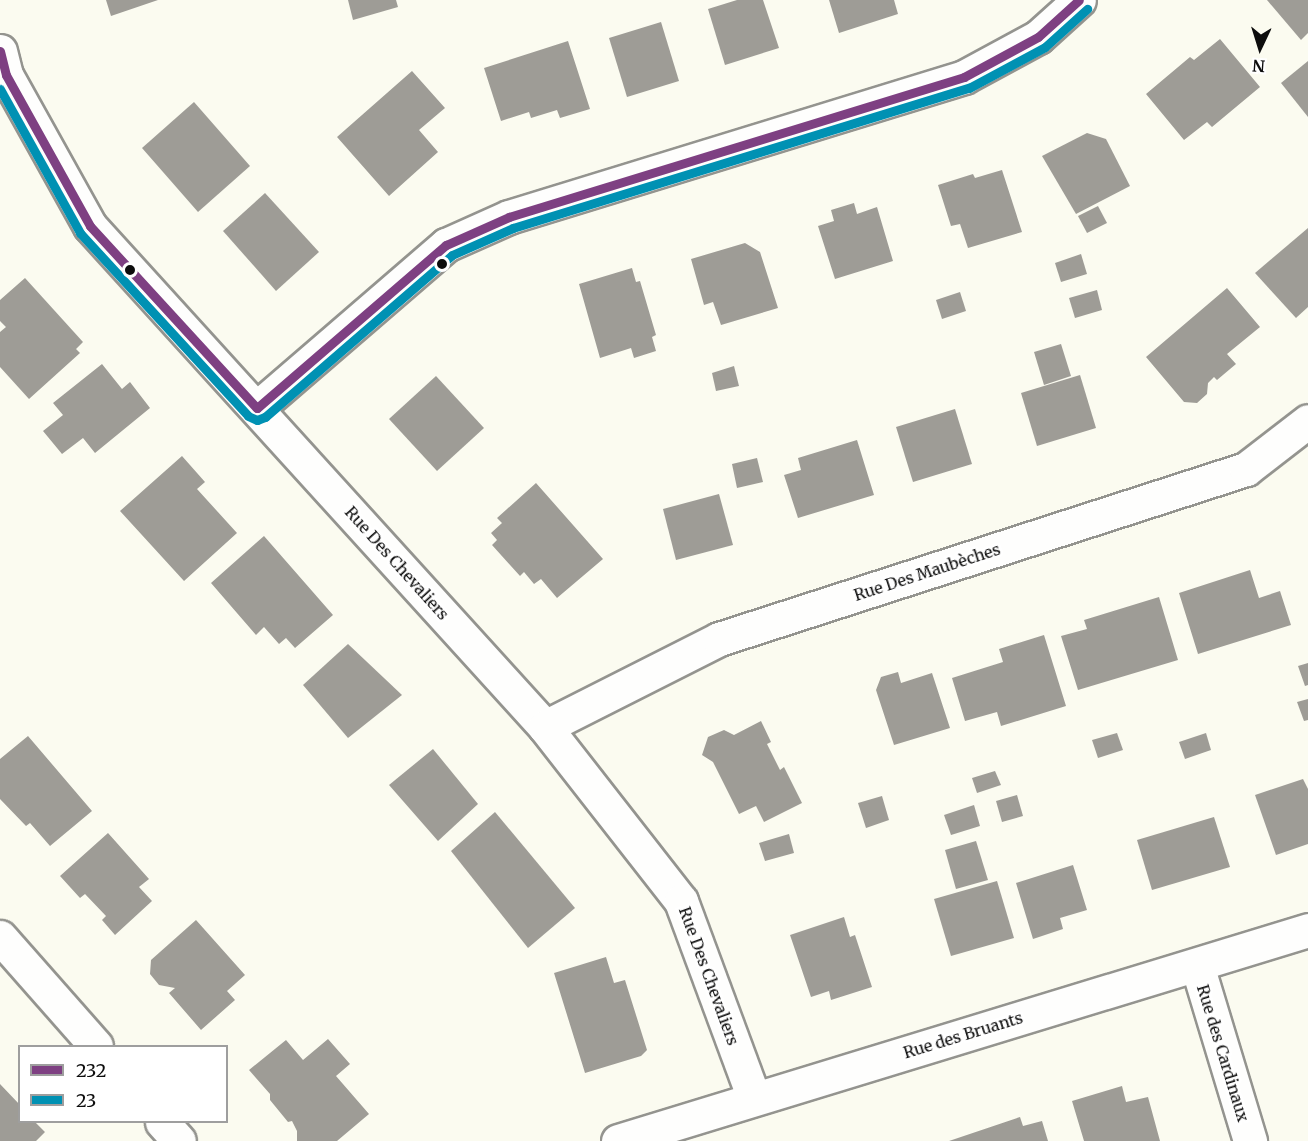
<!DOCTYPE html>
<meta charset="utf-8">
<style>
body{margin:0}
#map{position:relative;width:1308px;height:1141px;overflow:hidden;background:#fbfbf0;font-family:Merriweather,serif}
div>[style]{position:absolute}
.building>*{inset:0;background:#9e9c96}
.roads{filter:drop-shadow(2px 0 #94948f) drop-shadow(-2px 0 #94948f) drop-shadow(0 2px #94948f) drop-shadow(0 -2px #94948f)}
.street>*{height:33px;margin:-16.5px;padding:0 16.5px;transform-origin:16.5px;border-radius:16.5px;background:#fefefd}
.bus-1>*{height:9px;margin:-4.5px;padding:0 4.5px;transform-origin:4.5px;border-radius:4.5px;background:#7e4082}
.bus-2>*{height:9px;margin:-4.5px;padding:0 4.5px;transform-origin:4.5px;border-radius:4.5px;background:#0091b3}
.dots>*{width:16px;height:16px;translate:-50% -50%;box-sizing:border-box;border:3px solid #fff;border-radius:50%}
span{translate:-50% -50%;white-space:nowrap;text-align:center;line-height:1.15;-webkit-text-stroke:6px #fff;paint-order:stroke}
.street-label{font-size:16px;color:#0d0d0d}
.legend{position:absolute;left:18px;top:1045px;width:210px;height:78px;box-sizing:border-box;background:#fff;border:2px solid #9e9e9e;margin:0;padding:8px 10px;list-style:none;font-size:18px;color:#0d0d0d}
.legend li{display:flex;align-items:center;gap:12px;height:30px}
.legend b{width:30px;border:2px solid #9e9e9e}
.north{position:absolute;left:1230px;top:18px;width:60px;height:60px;-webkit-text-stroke:4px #fff;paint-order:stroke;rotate:184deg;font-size:16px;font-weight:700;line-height:24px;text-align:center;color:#0d0d0d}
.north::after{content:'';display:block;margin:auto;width:21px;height:27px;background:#0d0d0d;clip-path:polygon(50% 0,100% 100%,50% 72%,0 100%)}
</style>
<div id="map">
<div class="building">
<i style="clip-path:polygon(106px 0,158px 0,111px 16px)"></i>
<i style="clip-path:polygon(348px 0,396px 0,398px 7px,353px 20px)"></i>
<i style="clip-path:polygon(737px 0,763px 0,779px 48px,725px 65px,708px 9px)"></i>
<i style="clip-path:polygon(829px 0,894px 0,898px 14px,839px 33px)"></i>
<i style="clip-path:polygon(1267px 0,1308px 0,1308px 33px,1301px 40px)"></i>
<i style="clip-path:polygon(661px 22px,679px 81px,627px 97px,609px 38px)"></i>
<i style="clip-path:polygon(1220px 39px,1260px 87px,1212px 127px,1207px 122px,1184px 140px,1146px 94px,1190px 57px,1194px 60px)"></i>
<i style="clip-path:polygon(568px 41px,590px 109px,560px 118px,557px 110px,531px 118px,529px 112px,501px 121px,484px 68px)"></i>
<i style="clip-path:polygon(1308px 61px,1308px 117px,1281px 83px)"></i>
<i style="clip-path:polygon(412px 71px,445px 108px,419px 130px,438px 152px,389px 196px,337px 137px)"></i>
<i style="clip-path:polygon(194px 102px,250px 166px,198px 212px,142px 148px)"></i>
<i style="clip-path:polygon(1087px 133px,1106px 139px,1130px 186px,1076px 214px,1042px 156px)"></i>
<i style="clip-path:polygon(1002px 170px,1022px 232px,968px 248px,960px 224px,951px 226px,938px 185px,973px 174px,975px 178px)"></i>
<i style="clip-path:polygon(265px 193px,319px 252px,276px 291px,223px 231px)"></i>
<i style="clip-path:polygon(854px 203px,857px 214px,877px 207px,893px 261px,835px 279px,818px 226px,834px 221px,831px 210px)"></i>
<i style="clip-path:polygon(1098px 206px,1107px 223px,1087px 233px,1078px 216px)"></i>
<i style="clip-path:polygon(1308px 228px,1308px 307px,1296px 318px,1255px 273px)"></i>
<i style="clip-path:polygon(745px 243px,760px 252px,778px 308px,721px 325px,713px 302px,704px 305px,691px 259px)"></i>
<i style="clip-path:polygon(1081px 254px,1087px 274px,1061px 282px,1055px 263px)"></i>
<i style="clip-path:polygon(632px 268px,636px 282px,640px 281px,656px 335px,652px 337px,656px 351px,634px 358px,631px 348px,600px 358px,579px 284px)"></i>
<i style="clip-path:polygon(25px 278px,83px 342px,76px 349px,80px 353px,29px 399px,0 367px,0 332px,6px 327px,0 321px,0 300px)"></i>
<i style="clip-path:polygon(1227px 288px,1260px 327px,1227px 354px,1236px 364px,1217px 380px,1214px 377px,1208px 383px,1207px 394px,1197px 403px,1184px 402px,1146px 357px)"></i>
<i style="clip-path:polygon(1097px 290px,1102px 310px,1075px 318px,1069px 298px)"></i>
<i style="clip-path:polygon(960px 292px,966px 311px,942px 319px,936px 300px)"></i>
<i style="clip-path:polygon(1061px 344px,1071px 376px,1044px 385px,1034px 352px)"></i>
<i style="clip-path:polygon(102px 364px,122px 389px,130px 382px,150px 408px,95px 453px,83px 438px,62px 454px,43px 431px,63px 415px,53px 403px)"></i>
<i style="clip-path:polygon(734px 366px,739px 386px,716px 391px,712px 373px)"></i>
<i style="clip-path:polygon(1080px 375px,1096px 428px,1037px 446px,1021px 393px)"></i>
<i style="clip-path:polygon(436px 376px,484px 428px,437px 471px,389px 419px)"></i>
<i style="clip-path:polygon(955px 409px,972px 464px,913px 482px,896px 427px)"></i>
<i style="clip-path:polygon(857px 440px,874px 495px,798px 518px,784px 475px,801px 470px,798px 458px)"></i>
<i style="clip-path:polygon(182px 456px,205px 482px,197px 489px,237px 533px,184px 581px,120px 511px)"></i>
<i style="clip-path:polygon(757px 458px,763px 482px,737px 488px,732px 464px)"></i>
<i style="clip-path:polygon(536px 483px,603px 559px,557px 598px,541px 579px,534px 584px,524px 572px,520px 576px,492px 545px,497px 540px,491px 533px,502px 523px,497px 518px)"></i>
<i style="clip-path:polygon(719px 494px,733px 545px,676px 560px,663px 509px)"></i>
<i style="clip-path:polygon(264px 536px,333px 615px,295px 648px,286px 638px,279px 644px,264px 627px,256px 635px,211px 583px)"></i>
<i style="clip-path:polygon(1250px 570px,1259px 598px,1280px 591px,1291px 625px,1198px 654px,1179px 593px)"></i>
<i style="clip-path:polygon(1159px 597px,1178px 660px,1078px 690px,1061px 636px,1087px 629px,1084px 620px)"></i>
<i style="clip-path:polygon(1044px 635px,1066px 706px,1001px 726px,997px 712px,965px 721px,952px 678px,1003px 662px,999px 649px)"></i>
<i style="clip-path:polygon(348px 644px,402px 695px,348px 738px,303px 685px)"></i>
<i style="clip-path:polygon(1308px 663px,1308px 685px,1305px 686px,1298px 666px)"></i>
<i style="clip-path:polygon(898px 672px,901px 683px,932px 673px,950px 728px,894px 745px,876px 690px,881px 677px)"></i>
<i style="clip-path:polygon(1308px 699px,1308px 720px,1304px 721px,1297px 702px)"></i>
<i style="clip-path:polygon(761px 721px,771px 742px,767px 744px,780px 770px,784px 767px,802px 803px,764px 822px,756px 806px,739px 814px,713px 762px,702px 755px,708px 737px,724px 730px,734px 735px)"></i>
<i style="clip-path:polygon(1117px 733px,1123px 750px,1098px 758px,1092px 740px)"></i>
<i style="clip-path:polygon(1206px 733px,1211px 750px,1185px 759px,1179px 742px)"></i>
<i style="clip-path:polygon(28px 736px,92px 811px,50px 846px,30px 823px,26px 826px,0 799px,0 759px)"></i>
<i style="clip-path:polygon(433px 749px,478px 804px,438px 841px,389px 785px)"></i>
<i style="clip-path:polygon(995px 771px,1001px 785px,977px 793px,972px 778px)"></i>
<i style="clip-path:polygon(1303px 779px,1308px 789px,1308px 844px,1276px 855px,1255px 795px)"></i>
<i style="clip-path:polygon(1017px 795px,1023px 816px,1002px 822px,996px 801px)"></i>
<i style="clip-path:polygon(882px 796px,889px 820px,866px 828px,858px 803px)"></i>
<i style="clip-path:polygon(974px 805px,980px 826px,951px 835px,944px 815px)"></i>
<i style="clip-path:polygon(495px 812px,575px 908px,528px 948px,451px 851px)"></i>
<i style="clip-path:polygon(1214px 817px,1230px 867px,1152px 890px,1137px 840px)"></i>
<i style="clip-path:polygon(108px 833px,149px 879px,139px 887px,152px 901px,115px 935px,102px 920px,106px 916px,85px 894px,80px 898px,60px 876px)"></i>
<i style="clip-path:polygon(789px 834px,794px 853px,765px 861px,759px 843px)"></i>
<i style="clip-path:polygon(976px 841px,988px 880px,956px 889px,945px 850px)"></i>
<i style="clip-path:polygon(1073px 865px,1087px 910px,1060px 918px,1063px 929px,1033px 939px,1016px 883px)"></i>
<i style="clip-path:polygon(997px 881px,1014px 938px,951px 956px,934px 899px)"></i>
<i style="clip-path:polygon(844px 917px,850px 937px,855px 935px,872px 987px,831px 1000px,829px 991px,811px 997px,790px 935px)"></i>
<i style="clip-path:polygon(196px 920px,245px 975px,227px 991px,235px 1000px,201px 1030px,169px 993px,175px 988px,159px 985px,150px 974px,151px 960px)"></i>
<i style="clip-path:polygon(606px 957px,614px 983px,625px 980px,647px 1050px,641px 1056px,585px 1073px,554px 973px)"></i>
<i style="clip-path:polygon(328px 1039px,350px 1064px,336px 1076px,369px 1114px,337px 1141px,297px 1141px,297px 1131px,292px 1121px,288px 1122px,270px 1100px,270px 1094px,249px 1070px,286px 1040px,303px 1060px)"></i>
<i style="clip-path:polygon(0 1084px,20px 1105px,20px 1122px,35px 1122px,45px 1132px,36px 1141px,0 1141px)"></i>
<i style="clip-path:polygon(1122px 1086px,1126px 1102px,1148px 1097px,1160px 1141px,1084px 1141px,1072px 1101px)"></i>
<i style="clip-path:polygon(1020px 1117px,1023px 1126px,1042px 1121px,1048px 1141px,949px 1141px)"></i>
</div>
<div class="roads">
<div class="street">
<i style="left:0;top:51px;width:25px;rotate:76deg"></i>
<i style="left:6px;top:75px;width:173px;rotate:60.9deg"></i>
<i style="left:90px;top:226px;width:677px;rotate:47.75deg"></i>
<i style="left:545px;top:727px;width:221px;rotate:52deg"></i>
<i style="left:681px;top:901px;width:210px;rotate:69.7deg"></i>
<i style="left:257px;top:408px;width:250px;rotate:-40.8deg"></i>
<i style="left:446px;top:245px;width:69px;rotate:-24deg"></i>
<i style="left:509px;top:217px;width:476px;rotate:-17.1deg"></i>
<i style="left:964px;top:77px;width:84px;rotate:-28.4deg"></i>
<i style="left:1038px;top:37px;width:55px;rotate:-42.1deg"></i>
<i style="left:545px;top:727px;width:195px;rotate:-26.8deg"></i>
<i style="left:719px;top:639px;width:554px;rotate:-17.88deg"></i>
<i style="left:1246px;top:469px;width:78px;rotate:-37.7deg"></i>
<i style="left:0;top:937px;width:145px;rotate:48.6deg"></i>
<i style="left:1197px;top:965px;width:184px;rotate:73.2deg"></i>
<i style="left:162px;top:1122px;width:25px;rotate:48deg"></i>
<i style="left:618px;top:1141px;width:722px;rotate:-17deg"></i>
</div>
</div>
<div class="bus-1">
<i style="left:0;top:51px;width:25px;rotate:76deg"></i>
<i style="left:6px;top:75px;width:173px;rotate:60.9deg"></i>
<i style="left:90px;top:226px;width:247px;rotate:47.5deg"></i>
<i style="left:257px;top:408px;width:250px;rotate:-40.8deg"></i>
<i style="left:446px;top:245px;width:69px;rotate:-24deg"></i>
<i style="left:509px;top:217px;width:476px;rotate:-17.1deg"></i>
<i style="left:964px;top:77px;width:84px;rotate:-28.4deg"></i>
<i style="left:1038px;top:37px;width:55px;rotate:-42.1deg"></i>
</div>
<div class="bus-2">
<i style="left:0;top:89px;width:165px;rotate:60.9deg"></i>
<i style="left:80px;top:233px;width:248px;rotate:47.4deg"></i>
<i style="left:248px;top:416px;width:10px;rotate:24deg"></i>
<i style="left:257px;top:420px;width:9px;rotate:-21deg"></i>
<i style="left:265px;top:417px;width:247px;rotate:-40.9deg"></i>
<i style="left:452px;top:255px;width:67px;rotate:-23.9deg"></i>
<i style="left:513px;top:228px;width:477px;rotate:-17.1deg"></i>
<i style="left:969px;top:88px;width:86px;rotate:-28.3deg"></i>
<i style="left:1045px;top:47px;width:57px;rotate:-42.1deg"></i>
</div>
<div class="dots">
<i style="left:442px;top:264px;background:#0d0d0d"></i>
<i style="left:130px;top:270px;background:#0d0d0d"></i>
</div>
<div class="street-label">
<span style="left:397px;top:563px;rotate:48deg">Rue Des Chevaliers</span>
<span style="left:927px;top:572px;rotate:-18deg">Rue Des Maubèches</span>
<span style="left:709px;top:976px;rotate:70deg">Rue Des Chevaliers</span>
<span style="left:963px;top:1035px;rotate:-17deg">Rue des Bruants</span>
<span style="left:1223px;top:1053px;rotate:73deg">Rue des Cardinaux</span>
</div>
<ul class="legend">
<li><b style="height:8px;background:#7e4082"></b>232</li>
<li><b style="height:8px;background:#0091b3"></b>23</li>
</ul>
<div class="north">N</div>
</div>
